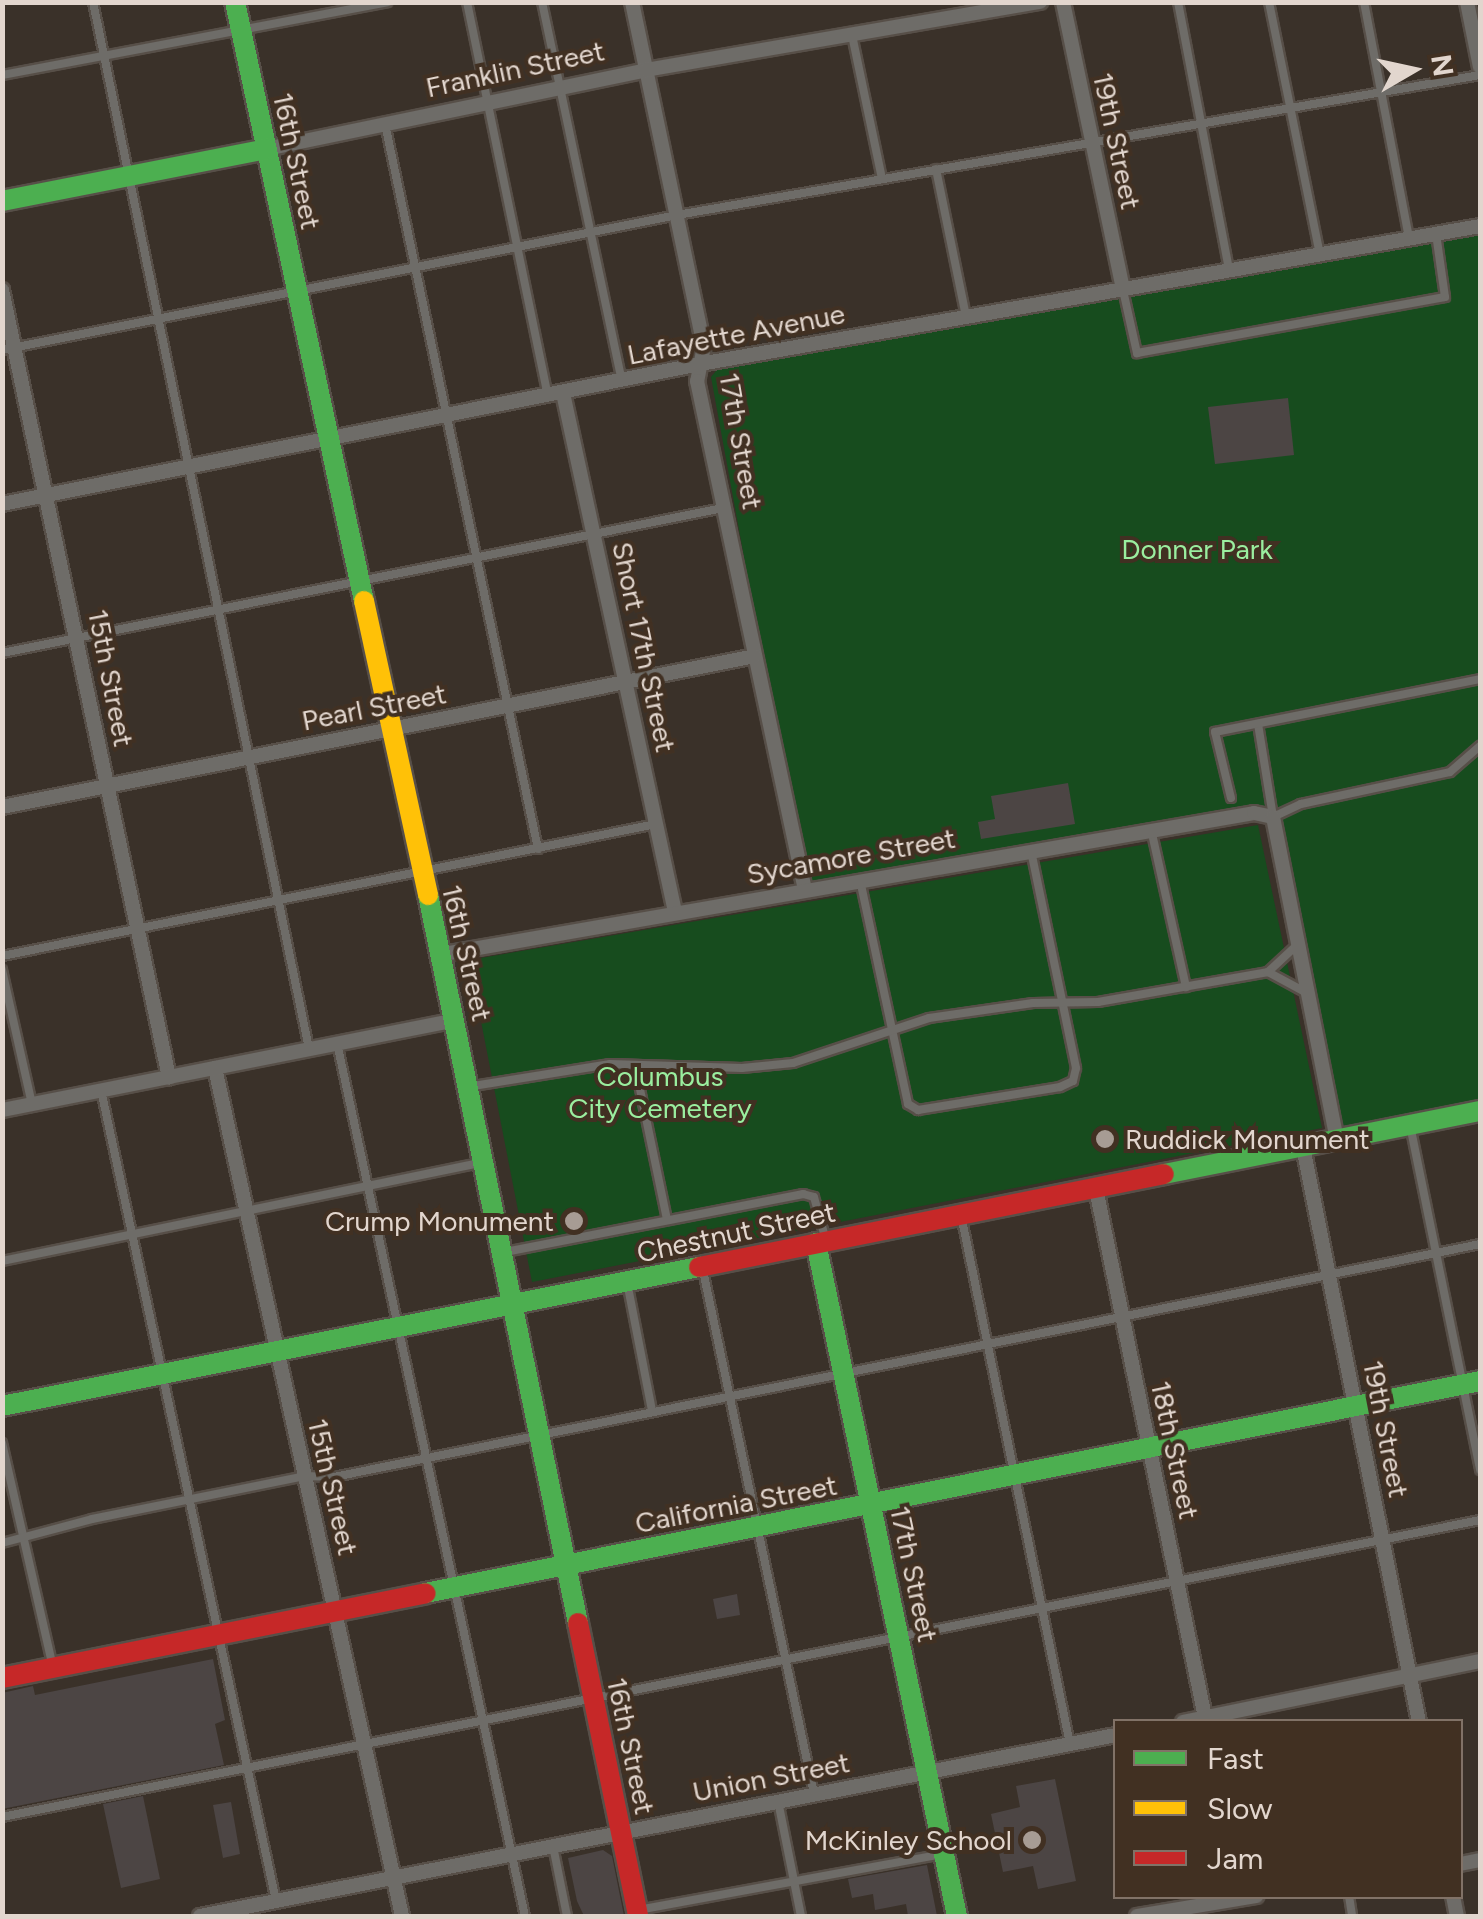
<!DOCTYPE html>
<style>
body{margin:0}
#map{position:relative;width:1483px;height:1919px;overflow:hidden;background:#3a3129;font-family:Figtree,sans-serif}
div>[style]{position:absolute}
.green>*{inset:0;background:#174c1e}
.building>*{inset:0;background:#4c4544}
.roads{filter:drop-shadow(2px 0 #574f48) drop-shadow(-2px 0 #574f48) drop-shadow(0 2px #574f48) drop-shadow(0 -2px #574f48)}
.lane>*{height:8px;margin:-4px;padding:0 4px;transform-origin:4px;border-radius:4px;background:#6e6c68}
.street>*{height:14px;margin:-7px;padding:0 7px;transform-origin:7px;border-radius:7px;background:#6e6c68}
.fast>*{height:20px;margin:-10px;padding:0 10px;transform-origin:10px;border-radius:10px;background:#4caf50}
.slow>*{height:20px;margin:-10px;padding:0 10px;transform-origin:10px;border-radius:10px;background:#ffc107}
.jam>*{height:20px;margin:-10px;padding:0 10px;transform-origin:10px;border-radius:10px;background:#c62828}
.dots>*{width:28px;height:28px;translate:-50% -50%;box-sizing:border-box;border:5px solid #413022;border-radius:50%}
span{translate:-50% -50%;white-space:nowrap;text-align:center;line-height:1.15;-webkit-text-stroke:8px #413022;paint-order:stroke}
.street-label{font-size:28px;color:#e2d6ce}
.park-label{font-size:28px;color:#9aee9f}
.poi-label{font-size:28px;color:#e2d6ce}
.left{translate:0 -50%;text-align:left}
.right{translate:-100% -50%;text-align:right}
.frame{position:absolute;inset:0;border:5px solid #e2d6ce;pointer-events:none}
.legend{position:absolute;left:1113px;top:1719px;width:350px;height:180px;box-sizing:border-box;background:#413022;border:2px solid #817267;margin:0;padding:12px 18px;list-style:none;font-size:30px;color:#e2d6ce}
.legend li{display:flex;align-items:center;gap:20px;height:50px}
.legend b{width:50px;border:2px solid #817267}
.north{position:absolute;left:1363px;top:20px;width:100px;height:100px;-webkit-text-stroke:8px #413022;paint-order:stroke;rotate:81deg;font-size:28px;font-weight:700;line-height:40px;text-align:center;color:#e2d6ce}
.north::after{content:'';display:block;margin:auto;width:35px;height:45px;background:#e2d6ce;clip-path:polygon(50% 0,100% 100%,50% 72%,0 100%)}
</style>
<div id="map">
<div class="green">
<i style="clip-path:polygon(1480px 226px,1480px 1111px,1337px 1139px,1273px 817px,805px 890px,711px 377px,725px 360px)"></i>
<i style="clip-path:polygon(1258px 825px,1322px 1128px,532px 1282px,469px 960px)"></i>
</div>
<div class="building">
<i style="clip-path:polygon(1288px 398px,1294px 455px,1215px 464px,1208px 407px)"></i>
<i style="clip-path:polygon(1068px 783px,1075px 824px,981px 839px,978px 822px,995px 819px,991px 796px)"></i>
<i style="clip-path:polygon(737px 1594px,740px 1615px,717px 1619px,713px 1599px)"></i>
<i style="clip-path:polygon(213px 1659px,225px 1720px,215px 1724px,224px 1765px,2px 1809px,2px 1693px,33px 1686px,35px 1695px)"></i>
<i style="clip-path:polygon(1055px 1779px,1076px 1881px,1038px 1889px,1033px 1866px,1003px 1872px,991px 1814px,1020px 1807px,1016px 1786px)"></i>
<i style="clip-path:polygon(143px 1796px,160px 1879px,121px 1888px,103px 1804px)"></i>
<i style="clip-path:polygon(231px 1802px,240px 1854px,223px 1858px,213px 1805px)"></i>
<i style="clip-path:polygon(603px 1850px,612px 1856px,624px 1916px,584px 1916px,577px 1901px,568px 1858px)"></i>
<i style="clip-path:polygon(927px 1865px,937px 1916px,908px 1916px,906px 1904px,875px 1910px,873px 1894px,852px 1898px,848px 1879px)"></i>
</div>
<div class="roads">
<div class="lane">
<i style="left:93px;top:2px;width:1069px;rotate:78.34deg"></i>
<i style="left:467px;top:2px;width:401px;rotate:78.4deg"></i>
<i style="left:542px;top:2px;width:386px;rotate:78.1deg"></i>
<i style="left:1178px;top:2px;width:273px;rotate:79.2deg"></i>
<i style="left:1269px;top:2px;width:257px;rotate:78.6deg"></i>
<i style="left:1364px;top:2px;width:240px;rotate:79.2deg"></i>
<i style="left:852px;top:35px;width:147px;rotate:78.2deg"></i>
<i style="left:2px;top:75px;width:392px;rotate:-10.7deg"></i>
<i style="left:385px;top:124px;width:741px;rotate:78.08deg"></i>
<i style="left:936px;top:169px;width:151px;rotate:78.5deg"></i>
<i style="left:1123px;top:290px;width:65px;rotate:77.5deg"></i>
<i style="left:1137px;top:353px;width:313px;rotate:-10.3deg"></i>
<i style="left:1445px;top:297px;width:64px;rotate:-98.1deg"></i>
<i style="left:2px;top:350px;width:688px;rotate:-11.31deg"></i>
<i style="left:677px;top:215px;width:815px;rotate:-9.89deg"></i>
<i style="left:2px;top:653px;width:735px;rotate:-11.37deg"></i>
<i style="left:1258px;top:724px;width:94px;rotate:80.8deg"></i>
<i style="left:1231px;top:798px;width:68px;rotate:-103.6deg"></i>
<i style="left:1215px;top:732px;width:270px;rotate:-11.3deg"></i>
<i style="left:1273px;top:817px;width:31px;rotate:-25deg"></i>
<i style="left:1301px;top:804px;width:152px;rotate:-12.1deg"></i>
<i style="left:1450px;top:772px;width:40px;rotate:-41deg"></i>
<i style="left:1151px;top:829px;width:162px;rotate:77.5deg"></i>
<i style="left:860px;top:880px;width:229px;rotate:77.9deg"></i>
<i style="left:908px;top:1104px;width:12px;rotate:31deg"></i>
<i style="left:918px;top:1110px;width:144px;rotate:-9.2deg"></i>
<i style="left:1060px;top:1087px;width:14px;rotate:-25deg"></i>
<i style="left:1073px;top:1081px;width:13px;rotate:-77deg"></i>
<i style="left:1076px;top:1068px;width:223px;rotate:-101.7deg"></i>
<i style="left:2px;top:956px;width:667px;rotate:-11.41deg"></i>
<i style="left:2px;top:970px;width:137px;rotate:77.4deg"></i>
<i style="left:1268px;top:972px;width:41px;rotate:-43deg"></i>
<i style="left:337px;top:1043px;width:893px;rotate:77.85deg"></i>
<i style="left:635px;top:1065px;width:158px;rotate:78.3deg"></i>
<i style="left:473px;top:1086px;width:139px;rotate:-9.1deg"></i>
<i style="left:610px;top:1064px;width:132px;rotate:1.7deg"></i>
<i style="left:742px;top:1068px;width:51px;rotate:-5.6deg"></i>
<i style="left:793px;top:1063px;width:143px;rotate:-18.3deg"></i>
<i style="left:929px;top:1018px;width:105px;rotate:-8.2deg"></i>
<i style="left:1033px;top:1003px;width:65px;rotate:-0.9deg"></i>
<i style="left:1098px;top:1002px;width:173px;rotate:-10deg"></i>
<i style="left:1268px;top:972px;width:44px;rotate:28.3deg"></i>
<i style="left:101px;top:1090px;width:830px;rotate:77.82deg"></i>
<i style="left:1410px;top:1125px;width:352px;rotate:78.5deg"></i>
<i style="left:961px;top:1215px;width:540px;rotate:78.36deg"></i>
<i style="left:505px;top:1252px;width:304px;rotate:-11deg"></i>
<i style="left:803px;top:1194px;width:11px;rotate:15deg"></i>
<i style="left:814px;top:1197px;width:46px;rotate:74.7deg"></i>
<i style="left:2px;top:1261px;width:491px;rotate:-11.6deg"></i>
<i style="left:702px;top:1266px;width:540px;rotate:78.02deg"></i>
<i style="left:627px;top:1282px;width:131px;rotate:79deg"></i>
<i style="left:2px;top:1443px;width:231px;rotate:77.2deg"></i>
<i style="left:2px;top:1543px;width:93px;rotate:-14.9deg"></i>
<i style="left:92px;top:1519px;width:217px;rotate:-11.4deg"></i>
<i style="left:305px;top:1476px;width:29px;rotate:2deg"></i>
<i style="left:334px;top:1477px;width:1169px;rotate:-11.49deg"></i>
<i style="left:778px;top:1801px;width:117px;rotate:78.7deg"></i>
<i style="left:2px;top:1817px;width:1508px;rotate:-11.36deg"></i>
<i style="left:553px;top:1846px;width:71px;rotate:78.7deg"></i>
<i style="left:1349px;top:1896px;width:20px;rotate:81deg"></i>
<i style="left:638px;top:1910px;width:311px;rotate:-10.4deg"></i>
</div>
<div class="street">
<i style="left:632px;top:2px;width:351px;rotate:78.2deg"></i>
<i style="left:704px;top:346px;width:36px;rotate:101deg"></i>
<i style="left:697px;top:381px;width:520px;rotate:78.02deg"></i>
<i style="left:1063px;top:2px;width:293px;rotate:78.2deg"></i>
<i style="left:1467px;top:2px;width:66px;rotate:78.7deg"></i>
<i style="left:266px;top:149px;width:388px;rotate:-11.7deg"></i>
<i style="left:646px;top:70px;width:400px;rotate:-9.8deg"></i>
<i style="left:2px;top:290px;width:805px;rotate:78.02deg"></i>
<i style="left:563px;top:393px;width:531px;rotate:77.82deg"></i>
<i style="left:2px;top:504px;width:712px;rotate:-11.34deg"></i>
<i style="left:700px;top:364px;width:792px;rotate:-10.03deg"></i>
<i style="left:2px;top:807px;width:768px;rotate:-11.34deg"></i>
<i style="left:438px;top:955px;width:828px;rotate:-9.87deg"></i>
<i style="left:1254px;top:813px;width:19px;rotate:12deg"></i>
<i style="left:1273px;top:817px;width:328px;rotate:78.8deg"></i>
<i style="left:215px;top:1068px;width:868px;rotate:77.56deg"></i>
<i style="left:2px;top:1110px;width:462px;rotate:-11.2deg"></i>
<i style="left:1303px;top:1147px;width:587px;rotate:78.59deg"></i>
<i style="left:1096px;top:1189px;width:544px;rotate:78.34deg"></i>
<i style="left:1183px;top:1722px;width:303px;rotate:-11.6deg"></i>
<i style="left:1460px;top:1864px;width:20px;rotate:-11deg"></i>
<i style="left:1453px;top:1896px;width:20px;rotate:79deg"></i>
<i style="left:200px;top:1916px;width:934px;rotate:-11.18deg"></i>
<i style="left:1137px;top:1916px;width:121px;rotate:-9.5deg"></i>
</div>
<div class="fast">
<i style="left:235px;top:2px;width:613px;rotate:77.85deg"></i>
<i style="left:2px;top:201px;width:269px;rotate:-11.1deg"></i>
<i style="left:428px;top:895px;width:743px;rotate:78.36deg"></i>
<i style="left:1164px;top:1174px;width:322px;rotate:-11.3deg"></i>
<i style="left:816px;top:1243px;width:688px;rotate:78.17deg"></i>
<i style="left:2px;top:1406px;width:711px;rotate:-11.28deg"></i>
<i style="left:426px;top:1593px;width:1075px;rotate:-11.37deg"></i>
</div>
<div class="slow">
<i style="left:364px;top:601px;width:301px;rotate:77.7deg"></i>
</div>
<div class="jam">
<i style="left:699px;top:1267px;width:474px;rotate:-11.3deg"></i>
<i style="left:578px;top:1623px;width:299px;rotate:78.4deg"></i>
<i style="left:2px;top:1678px;width:432px;rotate:-11.3deg"></i>
</div>
</div>
<div class="dots">
<i style="left:1105px;top:1139px;background:#a79c94"></i>
<i style="left:574px;top:1221px;background:#a79c94"></i>
<i style="left:1032px;top:1840px;background:#a79c94"></i>
</div>
<div class="street-label">
<span style="left:515px;top:69px;rotate:-12deg">Franklin Street</span>
<span style="left:1117px;top:141px;rotate:78deg">19th Street</span>
<span style="left:297px;top:161px;rotate:78deg">16th Street</span>
<span style="left:736px;top:334px;rotate:-11deg">Lafayette Avenue</span>
<span style="left:741px;top:441px;rotate:80deg">17th Street</span>
<span style="left:644px;top:647px;rotate:78deg">Short 17th Street</span>
<span style="left:111px;top:678px;rotate:79deg">15th Street</span>
<span style="left:374px;top:707px;rotate:-11deg">Pearl Street</span>
<span style="left:851px;top:856px;rotate:-10deg">Sycamore Street</span>
<span style="left:467px;top:953px;rotate:77deg">16th Street</span>
<span style="left:736px;top:1232px;rotate:-12deg">Chestnut Street</span>
<span style="left:1386px;top:1429px;rotate:79deg">19th Street</span>
<span style="left:1175px;top:1450px;rotate:78deg">18th Street</span>
<span style="left:333px;top:1487px;rotate:77deg">15th Street</span>
<span style="left:736px;top:1504px;rotate:-11deg">California Street</span>
<span style="left:914px;top:1574px;rotate:78deg">17th Street</span>
<span style="left:631px;top:1746px;rotate:78deg">16th Street</span>
<span style="left:771px;top:1777px;rotate:-11deg">Union Street</span>
</div>
<div class="park-label">
<span style="left:1197px;top:549px">Donner Park</span>
<span style="left:660px;top:1092px">Columbus<br>City Cemetery</span>
</div>
<div class="poi-label">
<span class="left" style="left:1125px;top:1139px">Ruddick Monument</span>
<span class="right" style="left:554px;top:1221px">Crump Monument</span>
<span class="right" style="left:1012px;top:1840px">McKinley School</span>
</div>
<div class="frame"></div>
<ul class="legend">
<li><b style="height:12px;background:#4caf50"></b>Fast</li>
<li><b style="height:12px;background:#ffc107"></b>Slow</li>
<li><b style="height:12px;background:#c62828"></b>Jam</li>
</ul>
<div class="north">N</div>
</div>
